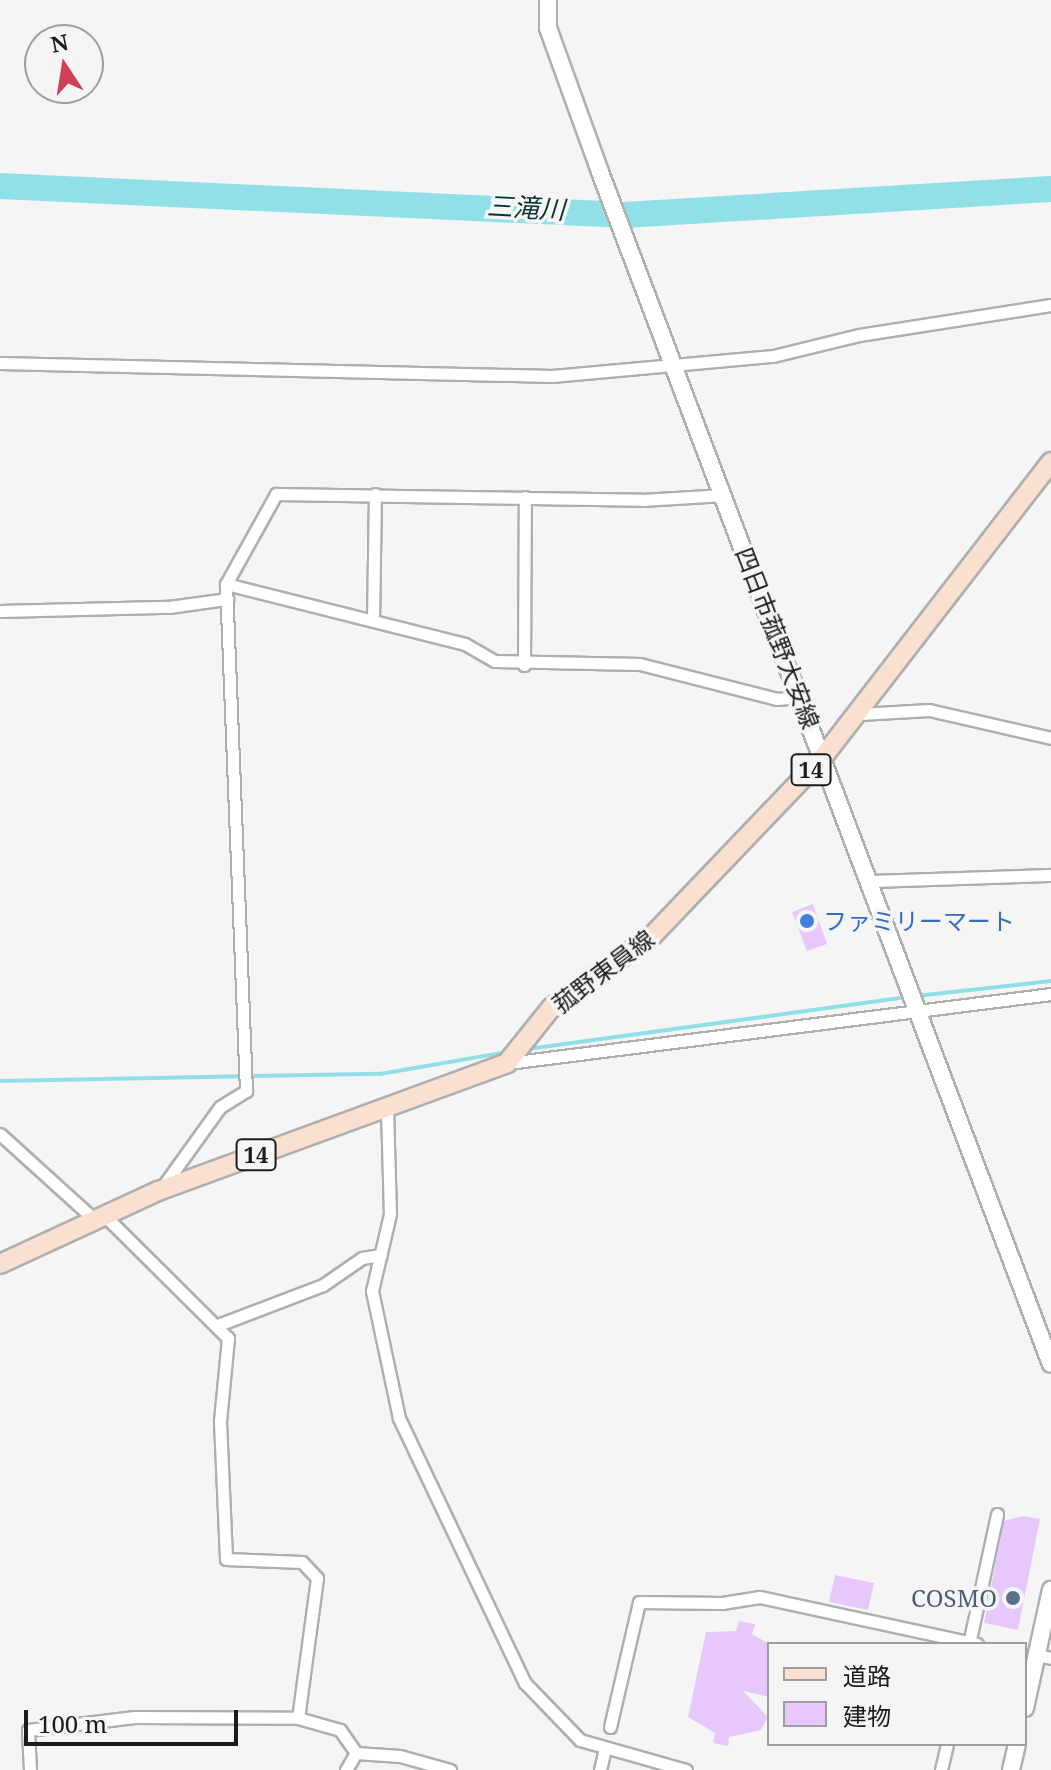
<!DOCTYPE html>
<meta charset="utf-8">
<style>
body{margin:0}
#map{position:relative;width:1051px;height:1770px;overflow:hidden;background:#f5f5f6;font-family:"Noto Serif","Noto Sans JP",serif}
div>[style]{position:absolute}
.stream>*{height:4px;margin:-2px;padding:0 2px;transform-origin:2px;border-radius:2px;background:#91e0e7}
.river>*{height:26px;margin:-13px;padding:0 13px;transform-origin:13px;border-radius:13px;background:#91e0e7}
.building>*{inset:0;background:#e6c8fc}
.roads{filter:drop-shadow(2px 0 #afafb0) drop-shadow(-2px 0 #afafb0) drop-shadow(0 2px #afafb0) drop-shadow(0 -2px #afafb0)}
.street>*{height:11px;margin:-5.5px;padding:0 5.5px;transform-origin:5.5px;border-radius:5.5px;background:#fff}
.secondary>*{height:16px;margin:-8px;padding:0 8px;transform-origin:8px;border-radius:8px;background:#fff}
.primary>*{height:18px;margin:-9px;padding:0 9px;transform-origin:9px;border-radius:9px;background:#fae0d0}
.dots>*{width:22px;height:22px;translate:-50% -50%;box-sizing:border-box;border:4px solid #f5f5f6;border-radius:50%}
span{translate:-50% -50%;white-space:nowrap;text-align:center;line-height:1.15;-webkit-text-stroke:7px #f5f5f6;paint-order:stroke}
.shield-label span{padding:2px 6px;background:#f5f5f6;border:2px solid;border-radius:6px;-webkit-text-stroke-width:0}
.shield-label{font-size:22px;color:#1b1b1b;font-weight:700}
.street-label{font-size:24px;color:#1b1b1b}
.shop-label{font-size:24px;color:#366cbe}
.left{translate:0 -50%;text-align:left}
.service-label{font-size:24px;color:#4e5e75}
.right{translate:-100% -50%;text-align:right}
.water-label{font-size:26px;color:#0a3235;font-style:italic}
.legend{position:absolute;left:767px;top:1642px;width:260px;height:104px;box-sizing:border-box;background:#f5f5f6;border:2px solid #9e9e9e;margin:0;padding:10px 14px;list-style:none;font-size:24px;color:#1b1b1b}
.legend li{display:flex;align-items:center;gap:16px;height:40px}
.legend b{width:40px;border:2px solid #9e9e9e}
.north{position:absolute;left:24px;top:24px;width:80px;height:80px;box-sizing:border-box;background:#f5f5f6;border:2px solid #9e9e9e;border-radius:50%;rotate:348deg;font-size:22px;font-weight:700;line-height:32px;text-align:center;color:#1b1b1b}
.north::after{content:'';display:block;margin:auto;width:28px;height:36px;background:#d04053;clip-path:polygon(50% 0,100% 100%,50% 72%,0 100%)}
.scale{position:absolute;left:24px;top:1710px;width:214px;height:36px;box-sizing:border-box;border:4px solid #1b1b1b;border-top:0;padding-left:10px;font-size:24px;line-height:28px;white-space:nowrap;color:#1b1b1b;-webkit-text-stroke:6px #f5f5f6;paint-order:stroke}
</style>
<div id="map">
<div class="stream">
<i style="left:916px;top:996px;width:136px;rotate:-6.3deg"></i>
<i style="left:528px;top:1049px;width:383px;rotate:-7.8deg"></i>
<i style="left:0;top:1081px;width:380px;rotate:-1.1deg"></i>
<i style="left:380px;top:1074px;width:130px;rotate:-9.8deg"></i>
</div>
<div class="river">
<i style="left:0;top:186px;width:626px;rotate:2.66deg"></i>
<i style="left:625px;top:215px;width:427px;rotate:-3.5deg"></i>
</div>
<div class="building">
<i style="clip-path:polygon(813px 904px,827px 944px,807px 951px,792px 912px)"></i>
<i style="clip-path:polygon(1023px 1516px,1040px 1519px,1018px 1630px,984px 1623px,1004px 1521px)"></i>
<i style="clip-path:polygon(835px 1575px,874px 1583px,868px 1610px,829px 1602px)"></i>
<i style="clip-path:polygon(739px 1621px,755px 1624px,752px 1634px,769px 1644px,769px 1697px,743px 1691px,768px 1717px,761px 1730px,729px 1737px,728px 1746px,713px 1743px,715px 1733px,688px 1717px,706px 1632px,736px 1631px)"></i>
</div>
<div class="roads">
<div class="street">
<i style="left:0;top:363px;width:552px;rotate:1.35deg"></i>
<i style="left:552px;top:376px;width:222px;rotate:-5.2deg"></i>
<i style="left:773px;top:356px;width:89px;rotate:-13.7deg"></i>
<i style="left:859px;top:335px;width:194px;rotate:-8.9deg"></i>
<i style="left:226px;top:584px;width:246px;rotate:14.1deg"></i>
<i style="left:465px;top:644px;width:34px;rotate:30deg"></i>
<i style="left:495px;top:661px;width:145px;rotate:1.2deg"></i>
<i style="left:640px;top:664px;width:141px;rotate:14.3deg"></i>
<i style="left:777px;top:699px;width:22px;rotate:-5deg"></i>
<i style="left:0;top:611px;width:169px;rotate:-1.4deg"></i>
<i style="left:169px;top:607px;width:59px;rotate:-7.9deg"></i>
<i style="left:373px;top:621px;width:127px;rotate:-89.1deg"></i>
<i style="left:524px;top:665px;width:168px;rotate:-89.7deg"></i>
<i style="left:860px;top:714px;width:69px;rotate:-3.3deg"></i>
<i style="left:929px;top:710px;width:125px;rotate:12.9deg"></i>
<i style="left:870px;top:881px;width:181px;rotate:-1.9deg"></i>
<i style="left:508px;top:1063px;width:547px;rotate:-7.24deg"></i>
<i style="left:387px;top:1108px;width:106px;rotate:88.4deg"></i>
<i style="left:390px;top:1214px;width:79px;rotate:103.2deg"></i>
<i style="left:372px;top:1291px;width:130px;rotate:78deg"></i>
<i style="left:399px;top:1418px;width:293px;rotate:64.6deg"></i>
<i style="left:525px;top:1683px;width:79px;rotate:46deg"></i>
<i style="left:580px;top:1740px;width:110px;rotate:15.8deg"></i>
<i style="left:0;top:1134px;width:130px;rotate:42.2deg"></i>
<i style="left:161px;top:1189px;width:101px;rotate:-54.3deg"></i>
<i style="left:220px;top:1107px;width:31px;rotate:-32deg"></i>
<i style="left:246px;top:1091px;width:507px;rotate:-92.26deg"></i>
<i style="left:226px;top:584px;width:103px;rotate:-60.9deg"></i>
<i style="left:276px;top:494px;width:366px;rotate:0.9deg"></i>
<i style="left:642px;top:500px;width:82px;rotate:-3.5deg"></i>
<i style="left:104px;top:1215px;width:175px;rotate:44.8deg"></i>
<i style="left:228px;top:1338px;width:83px;rotate:95.5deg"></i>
<i style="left:220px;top:1421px;width:138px;rotate:87.5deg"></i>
<i style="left:226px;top:1559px;width:76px;rotate:2.3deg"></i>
<i style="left:302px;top:1562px;width:22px;rotate:47deg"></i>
<i style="left:317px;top:1578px;width:141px;rotate:97.7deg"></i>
<i style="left:218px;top:1325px;width:112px;rotate:-20.9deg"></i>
<i style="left:323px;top:1285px;width:47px;rotate:-34.7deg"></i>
<i style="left:362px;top:1258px;width:19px;rotate:-9deg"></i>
<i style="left:969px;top:1644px;width:133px;rotate:-77.8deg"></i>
<i style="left:1037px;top:1655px;width:14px;rotate:12deg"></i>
<i style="left:610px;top:1727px;width:128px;rotate:-76.9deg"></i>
<i style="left:639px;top:1602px;width:83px;rotate:0.7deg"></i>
<i style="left:722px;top:1603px;width:38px;rotate:-9deg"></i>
<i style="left:760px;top:1597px;width:222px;rotate:12.2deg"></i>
<i style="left:30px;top:1770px;width:40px;rotate:-92.9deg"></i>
<i style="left:28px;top:1730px;width:107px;rotate:-7deg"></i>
<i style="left:134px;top:1717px;width:164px;rotate:0.3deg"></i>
<i style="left:298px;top:1718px;width:44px;rotate:15.9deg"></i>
<i style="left:340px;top:1730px;width:28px;rotate:55deg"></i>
<i style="left:356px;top:1753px;width:44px;rotate:3.9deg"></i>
<i style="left:400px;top:1756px;width:52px;rotate:15.6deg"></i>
<i style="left:346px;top:1770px;width:20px;rotate:-60deg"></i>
<i style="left:600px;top:1770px;width:18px;rotate:-77deg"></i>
<i style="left:941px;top:1770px;width:27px;rotate:-77deg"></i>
</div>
<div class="secondary">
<i style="left:548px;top:0;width:28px;rotate:90deg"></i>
<i style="left:548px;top:28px;width:153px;rotate:70.1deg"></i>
<i style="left:600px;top:172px;width:1274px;rotate:69.28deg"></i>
<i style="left:1025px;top:1708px;width:121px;rotate:-77.6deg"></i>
<i style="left:1011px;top:1770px;width:27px;rotate:-77deg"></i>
</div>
<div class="primary">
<i style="left:0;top:1264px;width:174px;rotate:-24.8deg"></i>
<i style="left:158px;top:1191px;width:372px;rotate:-20.1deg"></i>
<i style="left:507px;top:1063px;width:70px;rotate:-51.3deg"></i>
<i style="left:551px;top:1008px;width:125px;rotate:-35.6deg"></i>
<i style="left:653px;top:935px;width:246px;rotate:-46.3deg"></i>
<i style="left:823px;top:757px;width:373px;rotate:-52.3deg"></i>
</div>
</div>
<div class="dots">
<i style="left:807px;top:921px;background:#3f7fe0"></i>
<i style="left:1013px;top:1598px;background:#5c6f8a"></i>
</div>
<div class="shield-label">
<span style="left:811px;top:770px">14</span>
<span style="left:256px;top:1155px">14</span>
</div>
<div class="street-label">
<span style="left:778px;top:638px;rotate:69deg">四日市菰野大安線</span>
<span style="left:603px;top:971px;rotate:-37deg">菰野東員線</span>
</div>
<div class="shop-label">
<span class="left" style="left:823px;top:921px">ファミリーマート</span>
</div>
<div class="service-label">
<span class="right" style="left:997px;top:1598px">COSMO</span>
</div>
<div class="water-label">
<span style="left:526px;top:208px;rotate:3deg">三滝川</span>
</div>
<ul class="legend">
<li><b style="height:10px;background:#fae0d0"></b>道路</li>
<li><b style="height:22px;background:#e6c8fc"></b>建物</li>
</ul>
<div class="north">N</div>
<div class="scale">100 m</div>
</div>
